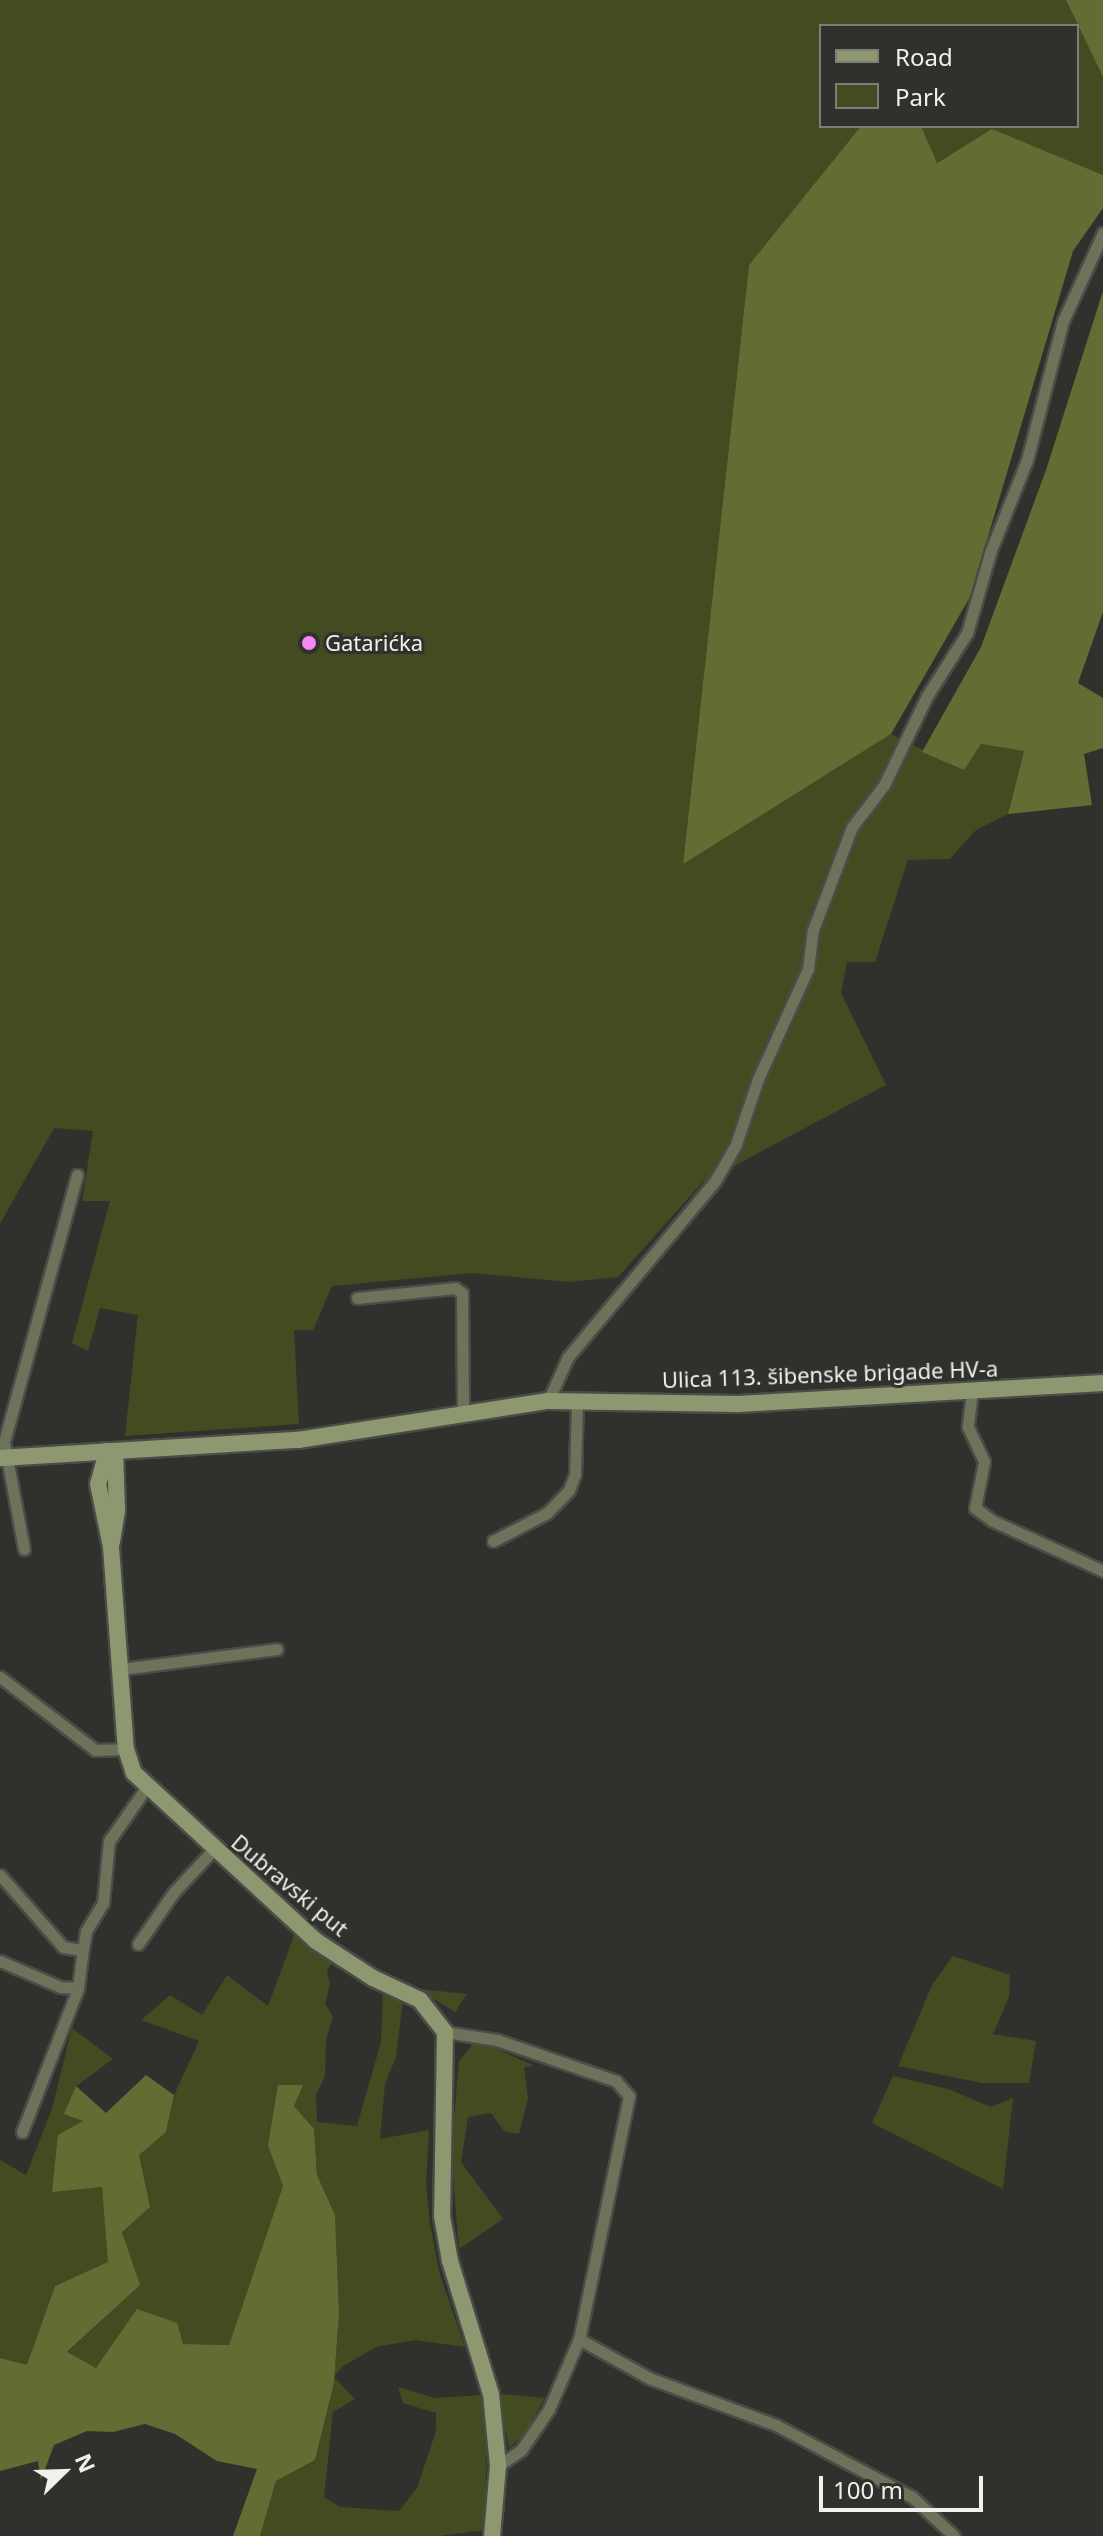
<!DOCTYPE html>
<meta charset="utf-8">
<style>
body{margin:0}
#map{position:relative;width:1103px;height:2536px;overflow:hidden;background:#30312c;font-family:"Noto Sans",sans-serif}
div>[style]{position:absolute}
.green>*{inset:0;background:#434c21}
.forest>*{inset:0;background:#616d33}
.roads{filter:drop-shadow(2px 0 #4b4c47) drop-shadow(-2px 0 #4b4c47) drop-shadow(0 2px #4b4c47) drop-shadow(0 -2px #4b4c47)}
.street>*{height:11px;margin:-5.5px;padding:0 5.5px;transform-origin:5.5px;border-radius:5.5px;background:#6c735a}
.secondary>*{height:16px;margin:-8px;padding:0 8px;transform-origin:8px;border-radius:8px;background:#8e9870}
.dots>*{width:22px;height:22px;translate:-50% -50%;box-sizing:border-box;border:4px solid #30312c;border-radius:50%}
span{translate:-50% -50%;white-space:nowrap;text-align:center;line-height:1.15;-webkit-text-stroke:6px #30312c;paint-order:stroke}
.poi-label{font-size:22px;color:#f0f1ed}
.left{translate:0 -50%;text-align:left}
.street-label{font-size:22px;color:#f0f1ed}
.legend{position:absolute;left:819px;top:24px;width:260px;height:104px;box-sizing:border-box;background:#30312c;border:2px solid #7d7e79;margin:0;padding:10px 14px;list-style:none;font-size:24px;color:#f0f1ed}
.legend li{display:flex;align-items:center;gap:16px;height:40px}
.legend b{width:40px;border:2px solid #7d7e79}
.north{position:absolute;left:24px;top:2432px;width:80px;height:80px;-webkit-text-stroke:6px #30312c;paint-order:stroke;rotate:67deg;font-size:22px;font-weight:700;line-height:32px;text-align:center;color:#f0f1ed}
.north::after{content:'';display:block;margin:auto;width:28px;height:36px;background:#f0f1ed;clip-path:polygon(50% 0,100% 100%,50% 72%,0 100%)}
.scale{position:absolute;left:819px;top:2476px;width:164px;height:36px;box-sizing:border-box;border:4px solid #f0f1ed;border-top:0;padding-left:10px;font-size:24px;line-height:28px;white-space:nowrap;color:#f0f1ed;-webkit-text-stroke:6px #30312c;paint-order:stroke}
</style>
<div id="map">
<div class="green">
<i style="clip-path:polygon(0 0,1066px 0,1103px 77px,1103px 175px,992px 130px,936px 163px,921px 126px,1077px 126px,1077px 26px,821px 26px,821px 126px,861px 126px,749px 265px,683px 863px,891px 734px,963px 770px,981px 744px,1024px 750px,1008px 814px,976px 830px,950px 859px,908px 860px,875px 962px,847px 962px,841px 993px,886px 1085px,702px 1183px,618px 1277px,569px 1282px,472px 1273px,332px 1286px,313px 1330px,294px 1330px,299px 1424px,125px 1436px,138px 1315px,100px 1308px,88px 1351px,72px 1343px,110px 1201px,82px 1201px,93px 1131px,54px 1128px,0 1224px)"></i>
<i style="clip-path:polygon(295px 1933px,333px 1961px,327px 1970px,330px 1984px,325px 2004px,333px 2017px,326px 2040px,325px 2076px,316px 2095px,317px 2122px,357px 2126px,381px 2042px,383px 1990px,403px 2000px,396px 2057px,385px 2084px,380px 2139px,429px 2130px,426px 2184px,430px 2224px,440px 2275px,465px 2347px,415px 2340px,376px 2347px,342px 2367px,334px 2377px,355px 2399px,333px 2412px,324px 2497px,340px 2507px,399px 2511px,417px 2488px,436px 2431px,436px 2413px,403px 2403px,398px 2387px,434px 2398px,481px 2395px,487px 2434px,485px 2530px,439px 2536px,260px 2536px,276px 2481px,315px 2460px,334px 2383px,339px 2313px,335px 2215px,317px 2175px,314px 2129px,294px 2106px,302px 2085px,268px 2146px,283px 2186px,229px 2345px,182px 2344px,96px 2368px,67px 2353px,139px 2285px,122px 2231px,149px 2206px,139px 2154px,166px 2132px,174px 2095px,199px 2041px,141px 2020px,170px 1995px,202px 2015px,227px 1975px,268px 2006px)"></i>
<i style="clip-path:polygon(953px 1956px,1010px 1975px,1009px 1997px,993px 2034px,1036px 2041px,1029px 2083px,982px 2083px,898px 2066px,932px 1985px)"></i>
<i style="clip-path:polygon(418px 1989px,467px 1994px,455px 2012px)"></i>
<i style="clip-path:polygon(72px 2028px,113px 2059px,76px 2086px,84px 2121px,52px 2191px,102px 2187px,109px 2263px,55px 2286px,27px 2366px,0 2358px,0 2160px,26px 2175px,52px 2109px)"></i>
<i style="clip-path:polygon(476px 2040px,533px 2065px,524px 2068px,528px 2098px,519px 2134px,504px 2131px,491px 2113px,468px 2117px,461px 2162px,503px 2219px,459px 2249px,451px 2153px,459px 2061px)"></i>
<i style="clip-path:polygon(893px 2076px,948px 2089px,991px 2107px,1013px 2098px,1003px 2189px,872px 2123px)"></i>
<i style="clip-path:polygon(495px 2376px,501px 2394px,545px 2398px,523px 2436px,509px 2448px)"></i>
</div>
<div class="forest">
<i style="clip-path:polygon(1066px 0,1103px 0,1103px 77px)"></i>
<i style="clip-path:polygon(861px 126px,921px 126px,937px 163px,992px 129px,1103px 175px,1103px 208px,1073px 251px,970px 597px,891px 734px,683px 864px,749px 265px)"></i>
<i style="clip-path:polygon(1103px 291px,1103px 612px,1078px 683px,1103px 698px,1103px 748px,1084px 754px,1092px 805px,1008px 814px,1024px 751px,981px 744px,964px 770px,922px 752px,981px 647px,1046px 470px)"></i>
<i style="clip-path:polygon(146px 2075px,174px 2095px,166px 2132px,139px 2155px,150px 2207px,122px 2232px,140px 2285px,67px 2352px,96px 2368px,137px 2309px,177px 2323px,183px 2344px,229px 2345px,283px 2186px,268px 2146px,278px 2085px,303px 2085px,294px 2106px,314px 2129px,317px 2175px,335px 2215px,339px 2313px,334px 2383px,315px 2460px,276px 2481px,260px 2536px,233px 2536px,257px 2469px,217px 2461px,175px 2434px,145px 2424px,113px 2432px,87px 2431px,54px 2445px,41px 2480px,38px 2461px,0 2471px,0 2358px,27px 2365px,55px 2286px,108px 2262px,102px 2187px,52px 2192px,58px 2135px,83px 2121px,64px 2114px,76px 2086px,106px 2113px)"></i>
</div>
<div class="roads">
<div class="street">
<i style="left:357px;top:1298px;width:99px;rotate:-5.8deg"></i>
<i style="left:455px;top:1288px;width:9px;rotate:36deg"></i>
<i style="left:462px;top:1293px;width:118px;rotate:89.5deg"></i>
<i style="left:972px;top:1392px;width:35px;rotate:97deg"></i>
<i style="left:968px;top:1427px;width:38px;rotate:65deg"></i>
<i style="left:984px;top:1462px;width:47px;rotate:101.1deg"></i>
<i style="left:975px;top:1508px;width:22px;rotate:36deg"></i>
<i style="left:993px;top:1521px;width:121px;rotate:24.4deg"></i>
<i style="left:548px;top:1401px;width:48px;rotate:-65.6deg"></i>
<i style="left:568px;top:1357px;width:229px;rotate:-50.1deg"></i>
<i style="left:715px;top:1181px;width:39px;rotate:-60deg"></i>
<i style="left:735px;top:1147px;width:72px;rotate:-71.3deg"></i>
<i style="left:758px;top:1079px;width:121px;rotate:-65.6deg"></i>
<i style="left:808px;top:969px;width:39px;rotate:-83deg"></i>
<i style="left:813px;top:930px;width:110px;rotate:-69.3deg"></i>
<i style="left:852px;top:827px;width:53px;rotate:-52.7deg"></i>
<i style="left:884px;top:785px;width:99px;rotate:-64.2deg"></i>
<i style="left:927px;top:696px;width:75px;rotate:-57.6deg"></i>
<i style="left:967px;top:633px;width:86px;rotate:-73.9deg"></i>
<i style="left:991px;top:550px;width:97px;rotate:-68.2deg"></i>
<i style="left:1027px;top:460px;width:144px;rotate:-75.5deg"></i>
<i style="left:1063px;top:321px;width:97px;rotate:-65.6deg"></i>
<i style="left:493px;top:1541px;width:61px;rotate:-27.4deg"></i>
<i style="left:547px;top:1513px;width:32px;rotate:-46deg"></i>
<i style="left:569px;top:1490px;width:17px;rotate:-69deg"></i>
<i style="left:575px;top:1474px;width:72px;rotate:-88.4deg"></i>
<i style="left:24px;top:1549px;width:109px;rotate:-100.6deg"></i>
<i style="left:4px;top:1442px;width:277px;rotate:-74.7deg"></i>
<i style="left:121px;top:1669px;width:157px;rotate:-7.3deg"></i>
<i style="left:0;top:1677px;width:120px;rotate:37.5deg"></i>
<i style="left:95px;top:1750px;width:31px;rotate:-2deg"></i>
<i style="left:0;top:1875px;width:96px;rotate:48.8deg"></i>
<i style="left:63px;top:1947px;width:20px;rotate:9deg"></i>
<i style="left:83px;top:1950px;width:19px;rotate:-81deg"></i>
<i style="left:86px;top:1931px;width:33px;rotate:-59deg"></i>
<i style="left:103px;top:1903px;width:62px;rotate:-84.5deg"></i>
<i style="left:109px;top:1841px;width:65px;rotate:-55.1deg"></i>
<i style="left:138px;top:1944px;width:63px;rotate:-55.3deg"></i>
<i style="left:174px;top:1892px;width:59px;rotate:-47.1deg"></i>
<i style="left:0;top:1961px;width:65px;rotate:23.4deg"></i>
<i style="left:60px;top:1987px;width:18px;rotate:3deg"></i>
<i style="left:445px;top:2032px;width:53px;rotate:8.7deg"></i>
<i style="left:497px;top:2040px;width:126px;rotate:19deg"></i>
<i style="left:616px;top:2081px;width:20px;rotate:49deg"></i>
<i style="left:629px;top:2096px;width:248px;rotate:101.6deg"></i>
<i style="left:579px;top:2339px;width:76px;rotate:113.2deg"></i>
<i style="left:549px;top:2409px;width:50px;rotate:124.3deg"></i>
<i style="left:521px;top:2450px;width:28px;rotate:145deg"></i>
<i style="left:22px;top:2132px;width:155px;rotate:-68.7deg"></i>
<i style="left:78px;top:1988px;width:38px;rotate:-83deg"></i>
<i style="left:579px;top:2339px;width:80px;rotate:29.1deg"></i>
<i style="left:649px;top:2378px;width:135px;rotate:20.3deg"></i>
<i style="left:776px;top:2425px;width:154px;rotate:27.9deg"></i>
<i style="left:912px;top:2497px;width:57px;rotate:42.9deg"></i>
</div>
<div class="secondary">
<i style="left:107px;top:1451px;width:34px;rotate:105deg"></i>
<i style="left:98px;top:1484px;width:64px;rotate:78.3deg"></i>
<i style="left:111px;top:1547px;width:203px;rotate:85.8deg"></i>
<i style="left:126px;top:1749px;width:25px;rotate:72deg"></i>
<i style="left:134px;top:1773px;width:248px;rotate:42.7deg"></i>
<i style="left:316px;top:1941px;width:68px;rotate:33deg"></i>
<i style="left:373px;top:1978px;width:52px;rotate:25.1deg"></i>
<i style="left:420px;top:2000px;width:41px;rotate:52deg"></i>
<i style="left:445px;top:2032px;width:184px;rotate:90.9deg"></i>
<i style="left:442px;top:2216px;width:46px;rotate:79.9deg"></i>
<i style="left:450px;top:2261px;width:139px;rotate:72.9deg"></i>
<i style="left:491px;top:2394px;width:72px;rotate:84.4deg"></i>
<i style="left:498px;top:2466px;width:70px;rotate:94.9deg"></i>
<i style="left:0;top:1458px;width:299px;rotate:-3.5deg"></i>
<i style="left:298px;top:1440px;width:253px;rotate:-8.9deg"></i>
<i style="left:548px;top:1401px;width:190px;rotate:0.9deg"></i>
<i style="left:738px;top:1404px;width:366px;rotate:-3.3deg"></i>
<i style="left:112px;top:1542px;width:32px;rotate:-81deg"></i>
<i style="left:117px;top:1510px;width:59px;rotate:-91.9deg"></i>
</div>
</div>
<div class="dots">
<i style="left:309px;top:643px;background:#f589ef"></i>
</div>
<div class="poi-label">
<span class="left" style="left:325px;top:643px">Gatarićka</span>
</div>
<div class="street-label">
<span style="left:830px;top:1374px;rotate:-2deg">Ulica 113. šibenske brigade HV-a</span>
<span style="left:290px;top:1885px;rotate:40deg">Dubravski put</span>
</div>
<ul class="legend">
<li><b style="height:10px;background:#8e9870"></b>Road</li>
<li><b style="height:22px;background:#434c21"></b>Park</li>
</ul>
<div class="north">N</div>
<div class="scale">100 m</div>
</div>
